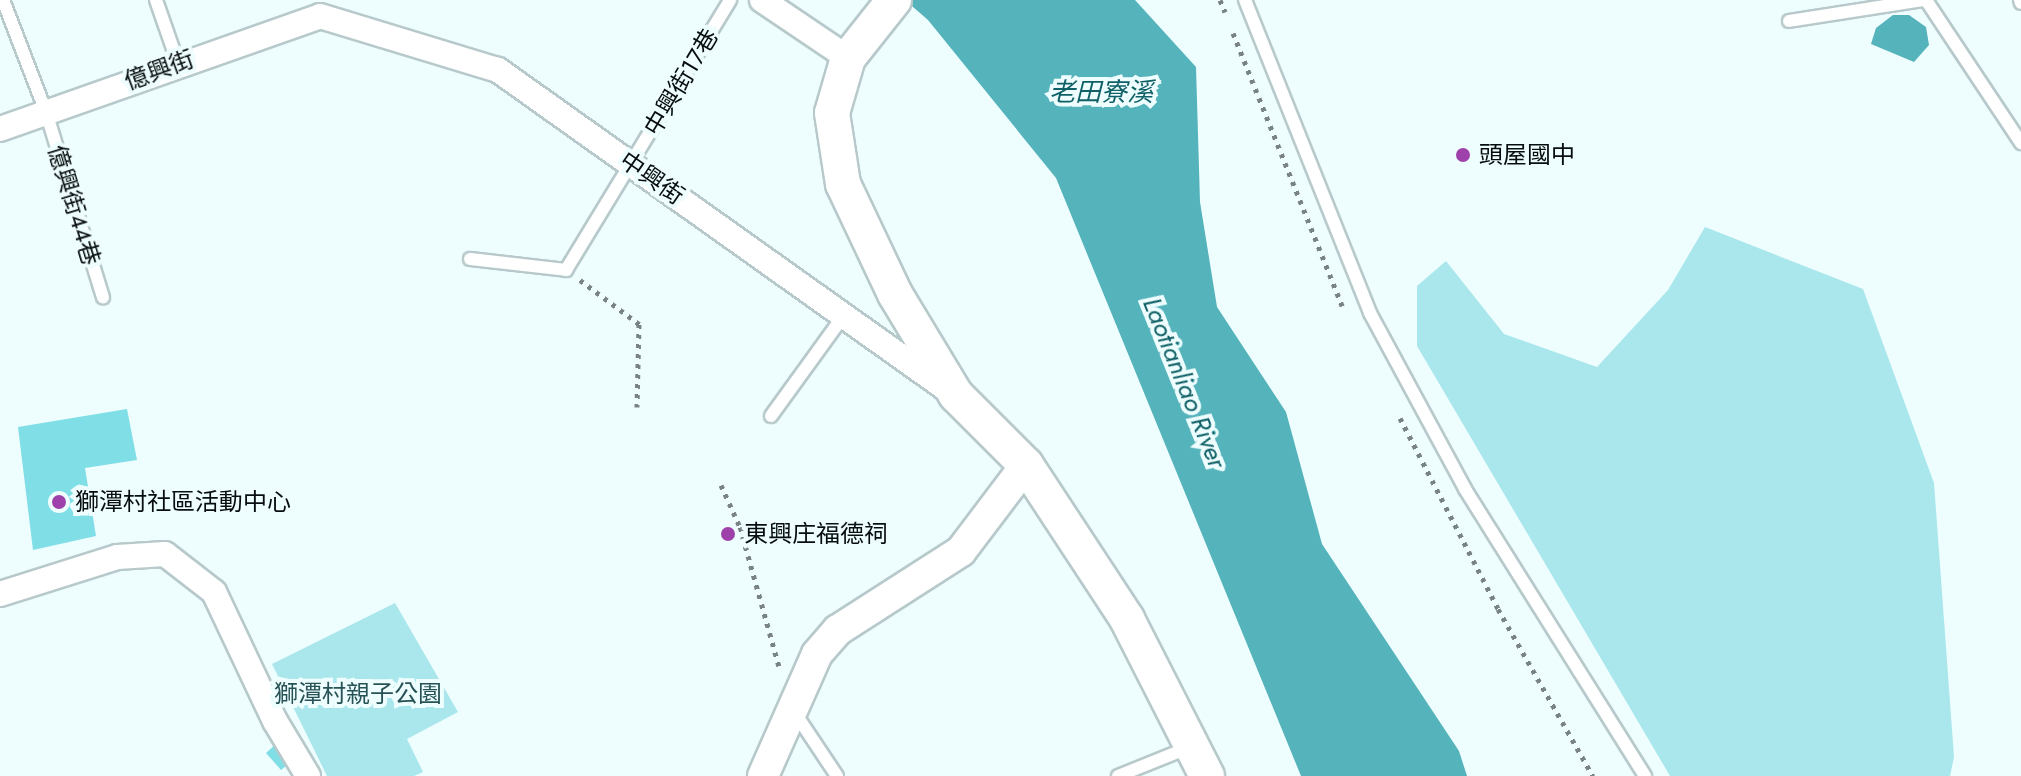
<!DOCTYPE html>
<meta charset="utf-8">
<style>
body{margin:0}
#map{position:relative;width:2021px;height:776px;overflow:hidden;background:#eefdfe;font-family:Jost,"Noto Sans TC",sans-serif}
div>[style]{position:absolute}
.green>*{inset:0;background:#a9e7ed}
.water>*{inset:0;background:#54b3bb}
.building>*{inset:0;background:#80dee6}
.path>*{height:5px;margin-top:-2.5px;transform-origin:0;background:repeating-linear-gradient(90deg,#798384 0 4px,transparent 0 10px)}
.roads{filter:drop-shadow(2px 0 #b7c9cb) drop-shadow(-2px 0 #b7c9cb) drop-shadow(0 2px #b7c9cb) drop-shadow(0 -2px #b7c9cb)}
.service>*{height:12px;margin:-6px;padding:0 6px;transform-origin:6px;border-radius:6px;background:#fff}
.minor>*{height:24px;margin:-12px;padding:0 12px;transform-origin:12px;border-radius:12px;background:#fff}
.tertiary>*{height:30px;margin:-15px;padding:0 15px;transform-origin:15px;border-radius:15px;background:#fff}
.secondary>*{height:34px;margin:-17px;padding:0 17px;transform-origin:17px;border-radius:17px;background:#fff}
.dots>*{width:22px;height:22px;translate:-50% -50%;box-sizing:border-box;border:4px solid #eefdfe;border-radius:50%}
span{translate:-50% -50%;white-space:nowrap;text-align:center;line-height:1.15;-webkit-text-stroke:8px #eefdfe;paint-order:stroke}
.street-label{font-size:24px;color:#080e0f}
.poi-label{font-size:24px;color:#080e0f}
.left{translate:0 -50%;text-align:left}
.park-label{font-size:24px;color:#285356}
.water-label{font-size:26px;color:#106167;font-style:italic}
</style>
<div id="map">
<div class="green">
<i style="clip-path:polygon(1705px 227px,1863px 289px,1934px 483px,1954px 757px,1950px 776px,1670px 776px,1417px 346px,1417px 286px,1446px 261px,1504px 334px,1597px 367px,1668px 290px)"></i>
<i style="clip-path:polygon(395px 603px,458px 712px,407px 739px,423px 772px,414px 776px,327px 776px,272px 664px)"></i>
</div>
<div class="water">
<i style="clip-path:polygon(905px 0,1135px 0,1196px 67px,1200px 202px,1217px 307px,1286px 412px,1322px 544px,1459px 751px,1467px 776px,1301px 776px,1056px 178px,928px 20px)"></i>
<i style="clip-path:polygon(1893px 15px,1909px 15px,1926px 27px,1929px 45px,1914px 62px,1871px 44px,1876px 28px)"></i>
</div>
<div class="building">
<i style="clip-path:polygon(127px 409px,137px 460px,85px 468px,96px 536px,33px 550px,18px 427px)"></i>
<i style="clip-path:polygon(277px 743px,292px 761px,281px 770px,266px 753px)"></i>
</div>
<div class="path">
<i style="left:1220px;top:0;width:13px;rotate:67deg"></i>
<i style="left:1233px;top:33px;width:294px;rotate:68.2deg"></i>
<i style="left:580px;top:280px;width:74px;rotate:36.7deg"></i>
<i style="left:639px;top:324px;width:83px;rotate:91.4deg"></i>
<i style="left:1400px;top:418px;width:215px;rotate:62.8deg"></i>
<i style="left:1498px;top:609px;width:192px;rotate:60.4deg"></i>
<i style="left:721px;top:485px;width:46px;rotate:65.7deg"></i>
<i style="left:740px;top:527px;width:145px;rotate:74.4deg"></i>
</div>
<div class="roads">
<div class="service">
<i style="left:3px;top:0;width:120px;rotate:69deg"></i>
<i style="left:46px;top:112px;width:194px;rotate:72.9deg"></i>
<i style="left:156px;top:0;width:67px;rotate:70.8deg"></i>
<i style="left:1245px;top:0;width:337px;rotate:68.2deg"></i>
<i style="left:1370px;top:313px;width:200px;rotate:61.6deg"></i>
<i style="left:1465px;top:489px;width:339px;rotate:57.9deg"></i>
<i style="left:1926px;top:0;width:172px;rotate:56.4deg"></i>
<i style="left:2020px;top:0;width:3px;rotate:72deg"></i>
<i style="left:1789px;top:21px;width:136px;rotate:-8.9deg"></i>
<i style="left:470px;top:259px;width:97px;rotate:6.5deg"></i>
<i style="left:566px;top:270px;width:316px;rotate:-58.7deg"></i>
<i style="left:771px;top:416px;width:125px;rotate:-54.1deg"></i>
<i style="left:795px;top:713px;width:76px;rotate:56.3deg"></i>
<i style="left:1118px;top:776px;width:78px;rotate:-21.9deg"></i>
</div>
<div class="minor">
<i style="left:762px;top:0;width:104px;rotate:34deg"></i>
<i style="left:0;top:129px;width:339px;rotate:-19.4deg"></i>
<i style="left:320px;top:16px;width:186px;rotate:16.9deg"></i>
<i style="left:498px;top:70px;width:552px;rotate:35.42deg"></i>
<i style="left:0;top:594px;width:123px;rotate:-17.5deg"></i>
<i style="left:117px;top:557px;width:48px;rotate:-3.6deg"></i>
<i style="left:165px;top:554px;width:62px;rotate:37.8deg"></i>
<i style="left:214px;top:592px;width:143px;rotate:64.7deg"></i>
<i style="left:275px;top:721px;width:64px;rotate:59deg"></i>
</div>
<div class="tertiary">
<i style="left:763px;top:776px;width:133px;rotate:-66.1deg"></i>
<i style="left:817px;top:654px;width:32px;rotate:-49deg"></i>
<i style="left:838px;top:630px;width:146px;rotate:-32.7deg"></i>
<i style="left:961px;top:551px;width:108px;rotate:-52.9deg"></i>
</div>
<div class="secondary">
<i style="left:894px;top:0;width:74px;rotate:128.4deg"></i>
<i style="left:848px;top:58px;width:57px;rotate:106.2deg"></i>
<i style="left:832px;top:113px;width:72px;rotate:81.2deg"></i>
<i style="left:843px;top:184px;width:122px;rotate:64.7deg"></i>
<i style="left:895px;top:294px;width:118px;rotate:58.9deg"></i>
<i style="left:956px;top:395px;width:99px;rotate:45deg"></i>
<i style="left:1026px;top:465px;width:184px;rotate:56.7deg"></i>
<i style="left:1127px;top:619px;width:176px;rotate:63deg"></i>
</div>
</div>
<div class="dots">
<i style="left:1463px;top:155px;background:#9f41aa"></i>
<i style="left:59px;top:502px;background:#9f41aa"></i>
<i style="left:728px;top:534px;background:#9f41aa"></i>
</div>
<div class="street-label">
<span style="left:159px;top:70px;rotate:-20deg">億興街</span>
<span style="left:681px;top:82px;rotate:-59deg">中興街17巷</span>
<span style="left:652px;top:178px;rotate:35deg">中興街</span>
<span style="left:74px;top:205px;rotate:73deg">億興街44巷</span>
</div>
<div class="poi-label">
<span class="left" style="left:1479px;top:155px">頭屋國中</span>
<span class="left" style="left:75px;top:502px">獅潭村社區活動中心</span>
<span class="left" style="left:744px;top:534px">東興庄福德祠</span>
</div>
<div class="park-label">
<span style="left:358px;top:694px">獅潭村親子公園</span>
</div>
<div class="water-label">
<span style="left:1101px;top:93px">老田寮溪</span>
<span style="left:1184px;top:383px;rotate:68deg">Laotianliao River</span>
</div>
</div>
